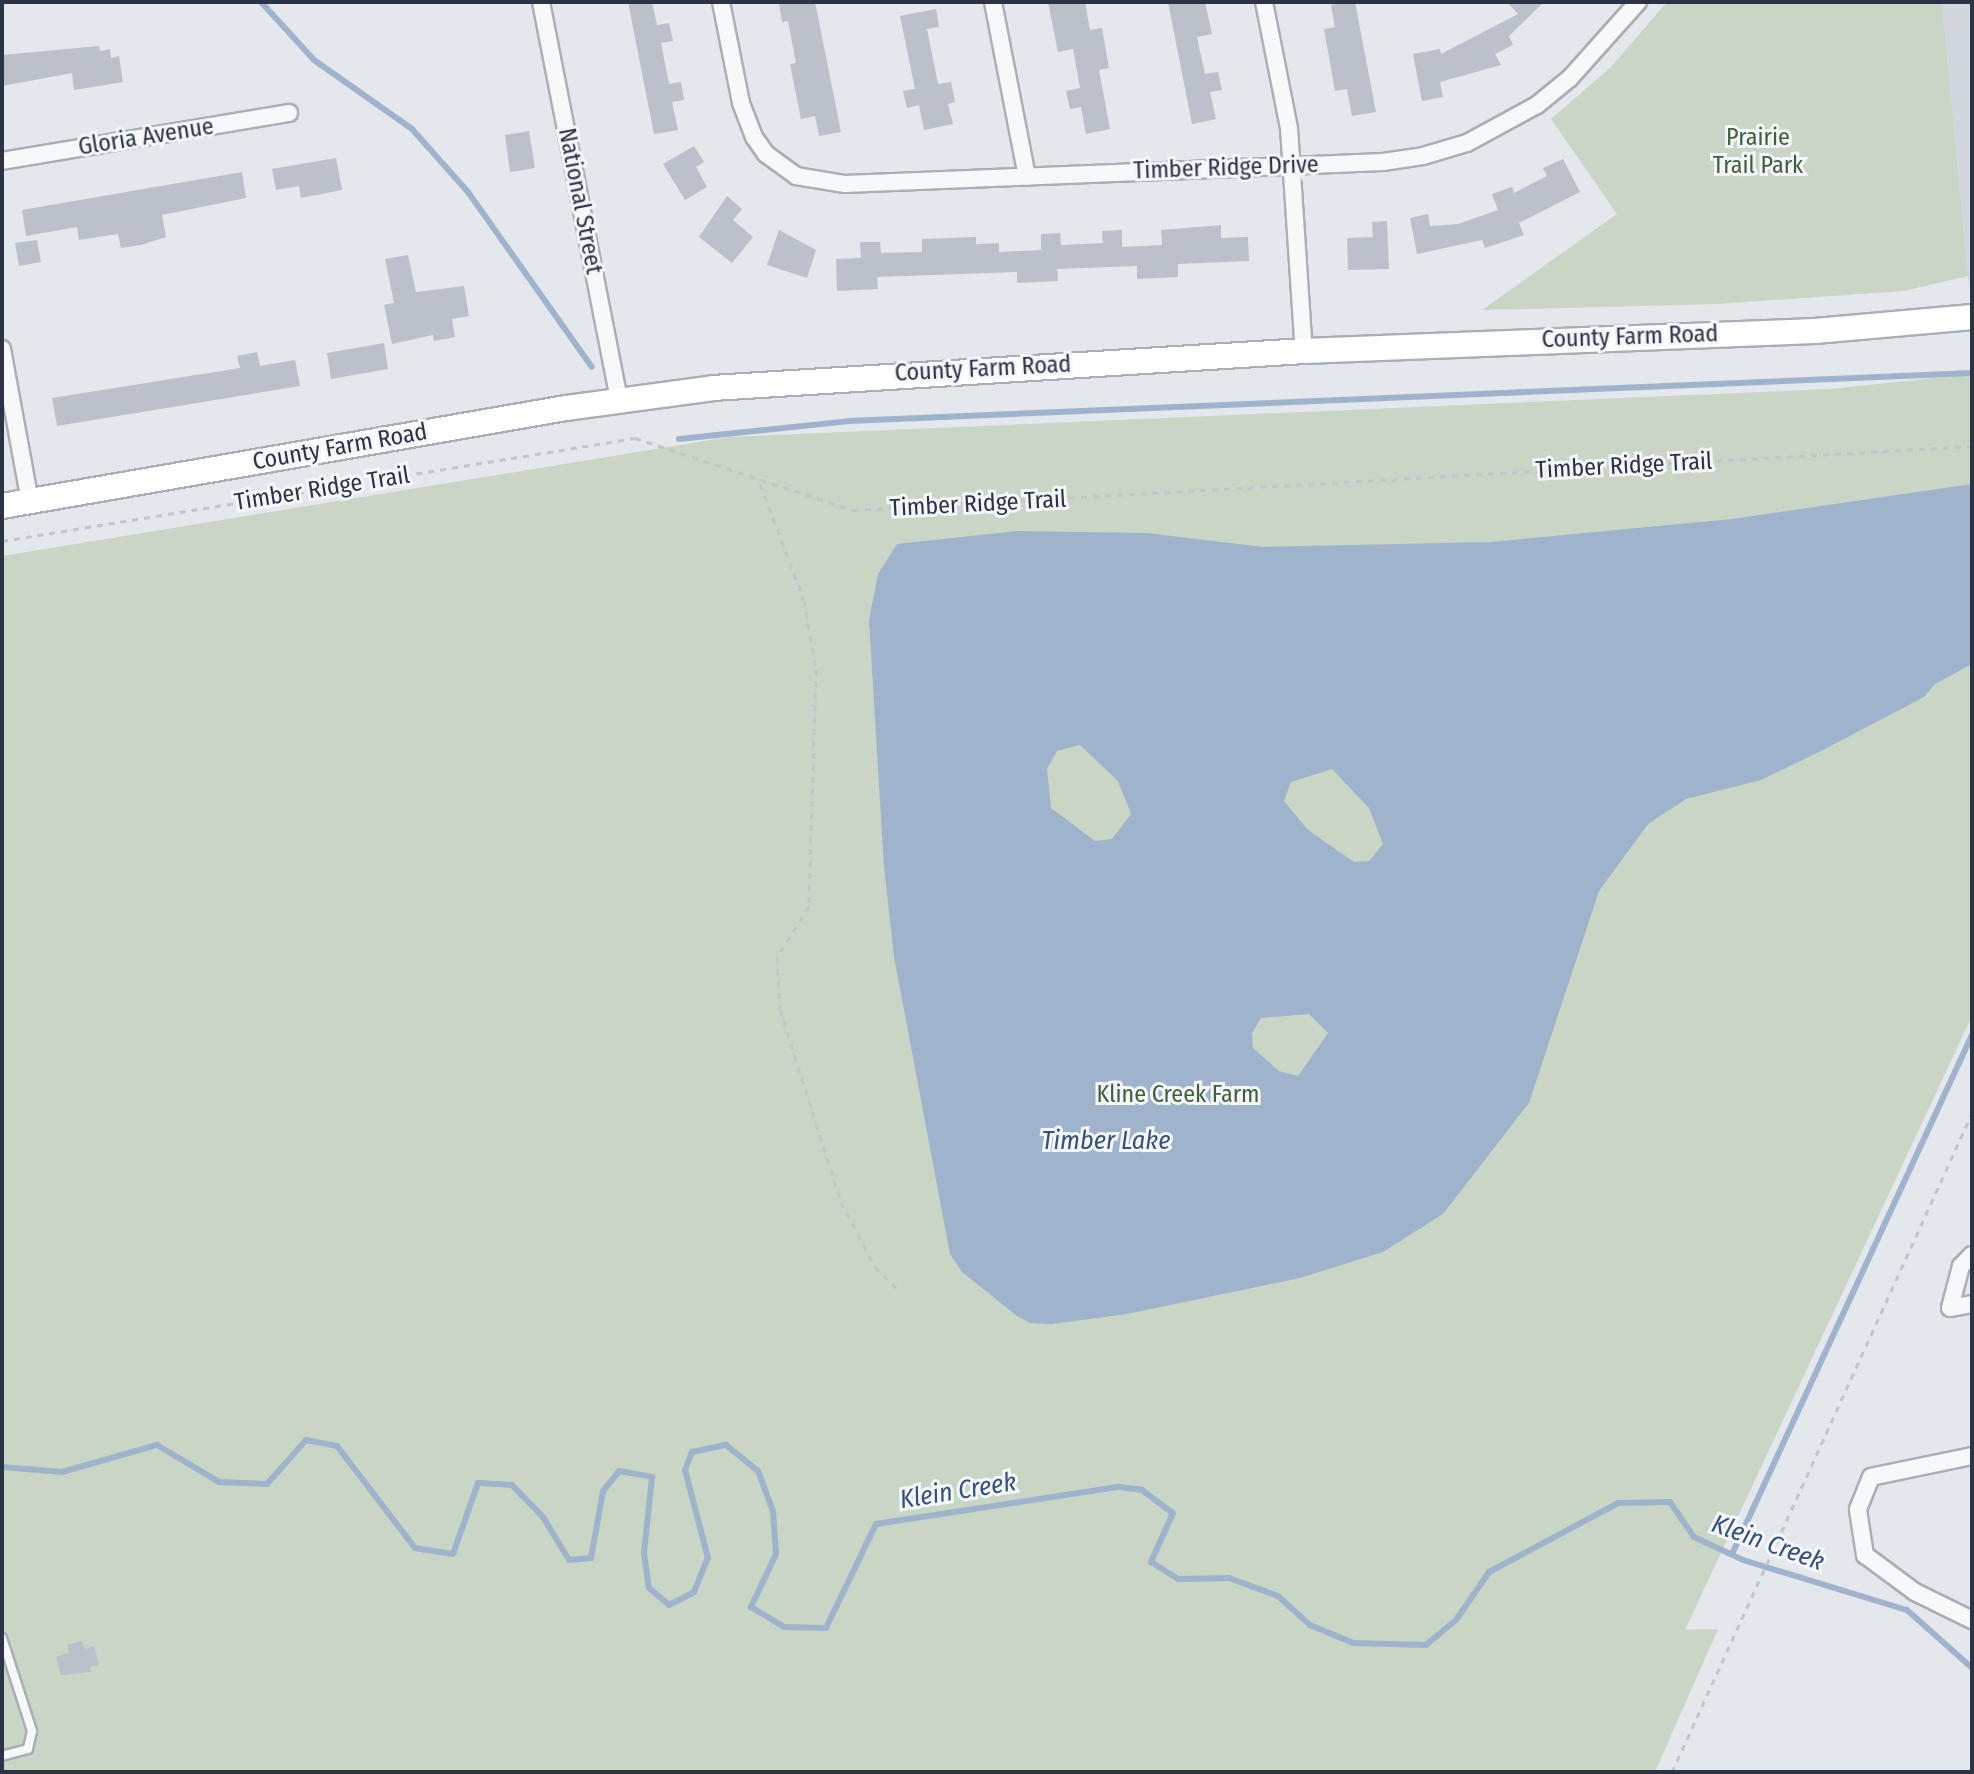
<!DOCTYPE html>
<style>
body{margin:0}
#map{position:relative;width:1974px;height:1774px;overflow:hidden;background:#e4e7ec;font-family:"Fira Sans Condensed",sans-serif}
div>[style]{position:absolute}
.built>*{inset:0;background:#d2d6de}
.green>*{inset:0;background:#c9d6c5}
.water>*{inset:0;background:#9fb4cc}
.stream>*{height:6px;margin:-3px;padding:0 3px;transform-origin:3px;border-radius:3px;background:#9fb4cc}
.building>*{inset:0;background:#bbc0ca}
.path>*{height:3px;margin-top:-1.5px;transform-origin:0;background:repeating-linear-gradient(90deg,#c2c5cb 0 6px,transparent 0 12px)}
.roads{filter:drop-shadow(2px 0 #a9aeb7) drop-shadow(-2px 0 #a9aeb7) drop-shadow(0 2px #a9aeb7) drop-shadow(0 -2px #a9aeb7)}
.service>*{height:8px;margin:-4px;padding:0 4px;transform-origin:4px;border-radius:4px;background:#f7f8fa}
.minor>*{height:16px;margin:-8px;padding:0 8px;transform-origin:8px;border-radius:8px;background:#f7f8fa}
.secondary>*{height:24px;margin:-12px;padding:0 12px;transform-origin:12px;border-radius:12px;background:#fff}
span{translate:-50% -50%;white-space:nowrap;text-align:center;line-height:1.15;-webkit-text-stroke:6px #f4f6f9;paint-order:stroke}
.street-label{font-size:24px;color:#2b3445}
.park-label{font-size:24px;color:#3f6138}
.water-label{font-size:26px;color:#34527a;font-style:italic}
.frame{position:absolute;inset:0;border:4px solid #2b3445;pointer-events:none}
</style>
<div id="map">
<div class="built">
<i style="clip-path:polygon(1942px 2px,1972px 2px,1972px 301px,1968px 276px)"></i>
</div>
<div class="green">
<i style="clip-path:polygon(1667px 2px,1942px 2px,1968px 276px,1904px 291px,1717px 304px,1482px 310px,1617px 214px,1551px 119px,1611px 67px)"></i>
<i style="clip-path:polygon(1972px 374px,1972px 1016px,1685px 1630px,1718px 1629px,1655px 1772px,2px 1772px,2px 556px,729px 437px,1830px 389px)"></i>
</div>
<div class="water">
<i style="clip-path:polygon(evenodd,1972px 484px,1972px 664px,1935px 684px,1924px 697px,1821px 751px,1761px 780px,1686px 799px,1648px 824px,1599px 891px,1529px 1103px,1443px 1214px,1383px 1252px,1300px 1278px,1127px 1314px,1052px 1324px,1030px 1323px,1017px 1316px,962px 1272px,950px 1254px,894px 957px,884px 867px,869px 620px,878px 574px,897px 544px,1017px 531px,1147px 533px,1263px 547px,1491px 542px,1732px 519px,1972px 484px,1080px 745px,1118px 781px,1131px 814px,1112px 839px,1095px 841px,1051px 808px,1047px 769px,1057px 751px,1080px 745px,1972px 484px,1332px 769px,1369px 808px,1383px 844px,1369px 861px,1354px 862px,1308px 830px,1284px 801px,1291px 782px,1332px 769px,1972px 484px,1309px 1014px,1328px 1033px,1298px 1076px,1279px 1071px,1253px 1048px,1252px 1033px,1261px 1018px,1309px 1014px)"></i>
</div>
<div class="stream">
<i style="left:261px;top:2px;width:79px;rotate:47.6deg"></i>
<i style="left:314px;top:60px;width:120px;rotate:35.1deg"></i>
<i style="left:412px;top:129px;width:84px;rotate:48.4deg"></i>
<i style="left:468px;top:192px;width:214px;rotate:54.7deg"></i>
<i style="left:679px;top:439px;width:171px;rotate:-6deg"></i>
<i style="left:849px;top:421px;width:1124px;rotate:-2.45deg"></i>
<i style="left:2px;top:1467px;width:60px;rotate:4.8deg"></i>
<i style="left:62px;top:1472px;width:99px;rotate:-15.9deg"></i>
<i style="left:157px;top:1445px;width:72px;rotate:30.8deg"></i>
<i style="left:219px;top:1482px;width:48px;rotate:2.4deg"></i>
<i style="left:267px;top:1484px;width:59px;rotate:-48.4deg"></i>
<i style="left:306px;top:1440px;width:32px;rotate:11deg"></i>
<i style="left:337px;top:1446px;width:128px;rotate:52.6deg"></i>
<i style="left:415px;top:1548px;width:38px;rotate:9deg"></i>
<i style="left:453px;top:1554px;width:75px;rotate:-70.6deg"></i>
<i style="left:478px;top:1483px;width:34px;rotate:3deg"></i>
<i style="left:512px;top:1485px;width:45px;rotate:45.9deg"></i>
<i style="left:543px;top:1517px;width:50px;rotate:58.8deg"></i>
<i style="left:569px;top:1560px;width:22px;rotate:-5deg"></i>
<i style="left:591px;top:1558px;width:68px;rotate:-79.8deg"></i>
<i style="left:603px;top:1491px;width:26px;rotate:-51deg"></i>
<i style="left:619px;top:1471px;width:34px;rotate:10deg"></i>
<i style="left:652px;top:1477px;width:76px;rotate:96deg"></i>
<i style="left:644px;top:1553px;width:35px;rotate:82deg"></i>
<i style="left:649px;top:1588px;width:26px;rotate:40deg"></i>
<i style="left:669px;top:1605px;width:28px;rotate:-27deg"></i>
<i style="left:694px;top:1592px;width:37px;rotate:-68deg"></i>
<i style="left:708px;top:1558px;width:91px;rotate:-104.6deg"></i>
<i style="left:685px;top:1470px;width:19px;rotate:-69deg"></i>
<i style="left:692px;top:1452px;width:35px;rotate:-12deg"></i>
<i style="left:726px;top:1445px;width:41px;rotate:39.1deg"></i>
<i style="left:758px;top:1471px;width:43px;rotate:69.4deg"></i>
<i style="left:773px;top:1511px;width:43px;rotate:86deg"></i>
<i style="left:776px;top:1554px;width:59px;rotate:115.3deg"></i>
<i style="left:751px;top:1607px;width:39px;rotate:31deg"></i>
<i style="left:784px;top:1627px;width:42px;rotate:1.4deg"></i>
<i style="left:826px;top:1628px;width:115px;rotate:-64.3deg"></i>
<i style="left:876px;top:1524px;width:246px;rotate:-8.7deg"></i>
<i style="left:1119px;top:1487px;width:23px;rotate:7deg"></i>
<i style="left:1142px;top:1490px;width:39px;rotate:37deg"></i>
<i style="left:1173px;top:1513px;width:54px;rotate:114.2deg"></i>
<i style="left:1151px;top:1562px;width:32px;rotate:32deg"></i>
<i style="left:1178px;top:1579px;width:51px;rotate:-1.1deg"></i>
<i style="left:1229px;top:1578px;width:52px;rotate:20.2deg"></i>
<i style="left:1278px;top:1596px;width:43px;rotate:42.2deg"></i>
<i style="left:1310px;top:1625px;width:47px;rotate:22.7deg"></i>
<i style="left:1353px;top:1643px;width:73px;rotate:1.6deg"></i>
<i style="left:1426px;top:1645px;width:39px;rotate:-40deg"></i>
<i style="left:1456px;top:1620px;width:58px;rotate:-55.5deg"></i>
<i style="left:1489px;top:1572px;width:146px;rotate:-28.1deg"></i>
<i style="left:1618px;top:1503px;width:52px;rotate:-1.1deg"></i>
<i style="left:1670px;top:1502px;width:42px;rotate:55.6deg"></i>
<i style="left:1694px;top:1537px;width:54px;rotate:25.1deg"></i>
<i style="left:1743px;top:1560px;width:171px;rotate:17deg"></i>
<i style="left:1907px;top:1610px;width:87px;rotate:41.7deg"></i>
<i style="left:1733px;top:1552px;width:570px;rotate:-65.19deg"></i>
</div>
<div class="building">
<i style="clip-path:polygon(628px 2px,652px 2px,657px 25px,669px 23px,673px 41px,661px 43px,669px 84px,681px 82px,684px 100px,672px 102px,678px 130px,654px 134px)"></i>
<i style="clip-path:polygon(815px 2px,841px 132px,819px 136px,815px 116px,801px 119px,790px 64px,796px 63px,788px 21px,782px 22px,779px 4px)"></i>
<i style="clip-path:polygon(1048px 2px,1085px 2px,1090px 30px,1102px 28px,1109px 68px,1099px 70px,1110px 129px,1086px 134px,1081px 107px,1070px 109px,1066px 91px,1080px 88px,1073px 49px,1058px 52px)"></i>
<i style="clip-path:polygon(1168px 2px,1205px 2px,1212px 34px,1197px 37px,1205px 74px,1218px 72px,1222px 90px,1210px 92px,1216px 119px,1192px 124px)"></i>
<i style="clip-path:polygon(1347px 2px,1355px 2px,1376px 112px,1352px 116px,1347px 89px,1335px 91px,1324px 29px,1335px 27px,1331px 5px)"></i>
<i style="clip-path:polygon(1507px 2px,1544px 2px,1509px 36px,1513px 45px,1495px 54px,1501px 65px,1440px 82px,1443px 97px,1422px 101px,1413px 54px,1440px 49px,1441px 54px,1518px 14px)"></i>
<i style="clip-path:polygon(936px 9px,939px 27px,927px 29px,938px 84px,951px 82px,955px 102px,948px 104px,953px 124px,924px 130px,919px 105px,907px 108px,903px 91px,915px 89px,900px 16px)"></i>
<i style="clip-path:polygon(99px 46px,100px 51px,110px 49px,111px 58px,119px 56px,123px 82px,74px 90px,72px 73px,2px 86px,2px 55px)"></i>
<i style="clip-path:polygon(529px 131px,535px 168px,510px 172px,505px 135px)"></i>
<i style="clip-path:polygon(694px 146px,704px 162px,696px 167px,707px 187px,685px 200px,663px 164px)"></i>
<i style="clip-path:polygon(336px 158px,342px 190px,301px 198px,299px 186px,276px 190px,272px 169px)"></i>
<i style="clip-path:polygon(1563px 159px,1580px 192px,1519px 223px,1524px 235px,1485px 248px,1482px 240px,1417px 254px,1410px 218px,1428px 214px,1430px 226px,1458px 224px,1498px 210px,1492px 194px,1512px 187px,1514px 193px,1547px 176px,1543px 168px)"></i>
<i style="clip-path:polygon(242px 172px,246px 198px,162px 215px,166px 237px,141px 245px,121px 248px,118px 234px,79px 240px,77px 227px,26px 236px,22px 210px)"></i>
<i style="clip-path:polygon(727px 196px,742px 209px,733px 220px,753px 237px,732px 263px,699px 237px)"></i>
<i style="clip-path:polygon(1387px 221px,1389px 269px,1348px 270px,1347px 238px,1373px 237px,1372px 222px)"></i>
<i style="clip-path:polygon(1221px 225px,1221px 238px,1248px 237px,1249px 261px,1178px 264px,1178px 277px,1137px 279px,1137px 266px,1057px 269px,1058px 281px,1017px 283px,1017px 272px,877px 277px,878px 289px,837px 291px,836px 259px,861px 258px,860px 242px,880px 242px,881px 253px,922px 252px,922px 239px,976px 237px,976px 244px,999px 243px,999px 252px,1041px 250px,1041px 234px,1060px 233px,1061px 245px,1103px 243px,1102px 231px,1122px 230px,1122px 247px,1162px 245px,1161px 230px)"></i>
<i style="clip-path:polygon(779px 230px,816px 250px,807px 278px,767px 265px)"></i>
<i style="clip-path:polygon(37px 240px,41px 262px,19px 266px,15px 243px)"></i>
<i style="clip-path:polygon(408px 255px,416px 292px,464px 286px,469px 316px,452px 319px,455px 337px,434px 341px,433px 335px,392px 344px,384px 305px,394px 303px,385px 259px)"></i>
<i style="clip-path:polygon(384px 343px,388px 369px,331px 379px,327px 353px)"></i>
<i style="clip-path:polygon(257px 352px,260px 366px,295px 360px,300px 386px,57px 426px,52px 398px,240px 368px,237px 356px)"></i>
<i style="clip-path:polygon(82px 1641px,85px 1649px,94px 1646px,99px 1664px,90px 1667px,91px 1672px,61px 1675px,56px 1657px,69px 1653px,67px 1645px)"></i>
</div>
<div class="path">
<i style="left:760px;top:484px;width:124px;rotate:69.2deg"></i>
<i style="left:804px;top:600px;width:70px;rotate:80.1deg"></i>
<i style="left:816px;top:669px;width:237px;rotate:91.7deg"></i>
<i style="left:809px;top:906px;width:60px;rotate:122.1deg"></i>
<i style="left:777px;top:957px;width:52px;rotate:86.7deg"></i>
<i style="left:780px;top:1009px;width:202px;rotate:72.5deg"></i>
<i style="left:841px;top:1202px;width:73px;rotate:62.4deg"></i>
<i style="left:875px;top:1267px;width:35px;rotate:44deg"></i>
<i style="left:2px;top:541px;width:641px;rotate:-9.24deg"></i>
<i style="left:635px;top:438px;width:230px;rotate:18.3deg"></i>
<i style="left:853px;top:510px;width:1121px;rotate:-3.27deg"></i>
<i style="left:1672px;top:1772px;width:724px;rotate:-65.52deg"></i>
</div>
<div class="roads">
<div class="service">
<i style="left:2px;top:1638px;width:98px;rotate:72.1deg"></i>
<i style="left:32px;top:1731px;width:18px;rotate:103deg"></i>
<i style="left:28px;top:1749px;width:27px;rotate:165deg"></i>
</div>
<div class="minor">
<i style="left:541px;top:2px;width:406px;rotate:78.9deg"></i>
<i style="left:721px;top:2px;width:103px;rotate:78.8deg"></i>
<i style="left:741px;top:103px;width:36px;rotate:69deg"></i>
<i style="left:754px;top:137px;width:21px;rotate:55deg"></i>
<i style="left:766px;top:154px;width:37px;rotate:36deg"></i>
<i style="left:796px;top:176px;width:50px;rotate:9.3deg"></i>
<i style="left:845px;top:184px;width:538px;rotate:-2.34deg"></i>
<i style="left:1383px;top:162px;width:40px;rotate:-8.5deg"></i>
<i style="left:1423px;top:156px;width:46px;rotate:-16.5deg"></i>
<i style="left:1467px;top:143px;width:80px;rotate:-28.5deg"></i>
<i style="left:1537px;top:105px;width:43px;rotate:-39.3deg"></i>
<i style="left:1570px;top:78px;width:102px;rotate:-48.2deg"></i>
<i style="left:993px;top:2px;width:178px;rotate:79deg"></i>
<i style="left:1264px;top:2px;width:128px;rotate:78.8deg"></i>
<i style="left:1289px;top:128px;width:224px;rotate:86.2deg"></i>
<i style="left:2px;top:161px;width:291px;rotate:-9.5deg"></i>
<i style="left:2px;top:349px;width:155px;rotate:79.6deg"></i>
<i style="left:1972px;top:1255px;width:16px;rotate:135deg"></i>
<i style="left:1961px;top:1266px;width:43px;rotate:104.7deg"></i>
<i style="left:1950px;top:1308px;width:22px;rotate:-10deg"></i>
<i style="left:1972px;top:1456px;width:103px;rotate:168.3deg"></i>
<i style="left:1871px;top:1477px;width:35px;rotate:112deg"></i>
<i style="left:1858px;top:1510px;width:46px;rotate:81.2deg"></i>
<i style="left:1865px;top:1555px;width:62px;rotate:36.5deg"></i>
<i style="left:1915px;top:1592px;width:64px;rotate:26.2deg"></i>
</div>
<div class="secondary">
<i style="left:2px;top:506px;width:572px;rotate:-9.86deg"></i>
<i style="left:566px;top:408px;width:148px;rotate:-7.7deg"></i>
<i style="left:713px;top:388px;width:592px;rotate:-3.58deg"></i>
<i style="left:1304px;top:351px;width:511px;rotate:-2.24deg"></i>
<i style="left:1815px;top:331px;width:158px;rotate:-5.1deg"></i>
</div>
</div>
<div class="street-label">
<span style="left:146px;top:137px;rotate:-9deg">Gloria Avenue</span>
<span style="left:1226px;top:168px;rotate:-2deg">Timber Ridge Drive</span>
<span style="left:580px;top:201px;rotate:79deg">National Street</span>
<span style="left:1630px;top:337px;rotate:-2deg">County Farm Road</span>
<span style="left:983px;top:369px;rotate:-3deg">County Farm Road</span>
<span style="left:340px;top:447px;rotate:-10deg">County Farm Road</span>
<span style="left:1624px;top:466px;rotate:-3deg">Timber Ridge Trail</span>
<span style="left:322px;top:489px;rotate:-9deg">Timber Ridge Trail</span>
<span style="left:978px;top:504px;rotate:-3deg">Timber Ridge Trail</span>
</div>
<div class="park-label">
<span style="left:1758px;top:152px">Prairie<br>Trail Park</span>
<span style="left:1178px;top:1095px">Kline Creek Farm</span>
</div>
<div class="water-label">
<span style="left:1106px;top:1141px">Timber Lake</span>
<span style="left:958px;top:1491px;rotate:-9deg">Klein Creek</span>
<span style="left:1768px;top:1543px;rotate:20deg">Klein Creek</span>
</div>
<div class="frame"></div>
</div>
